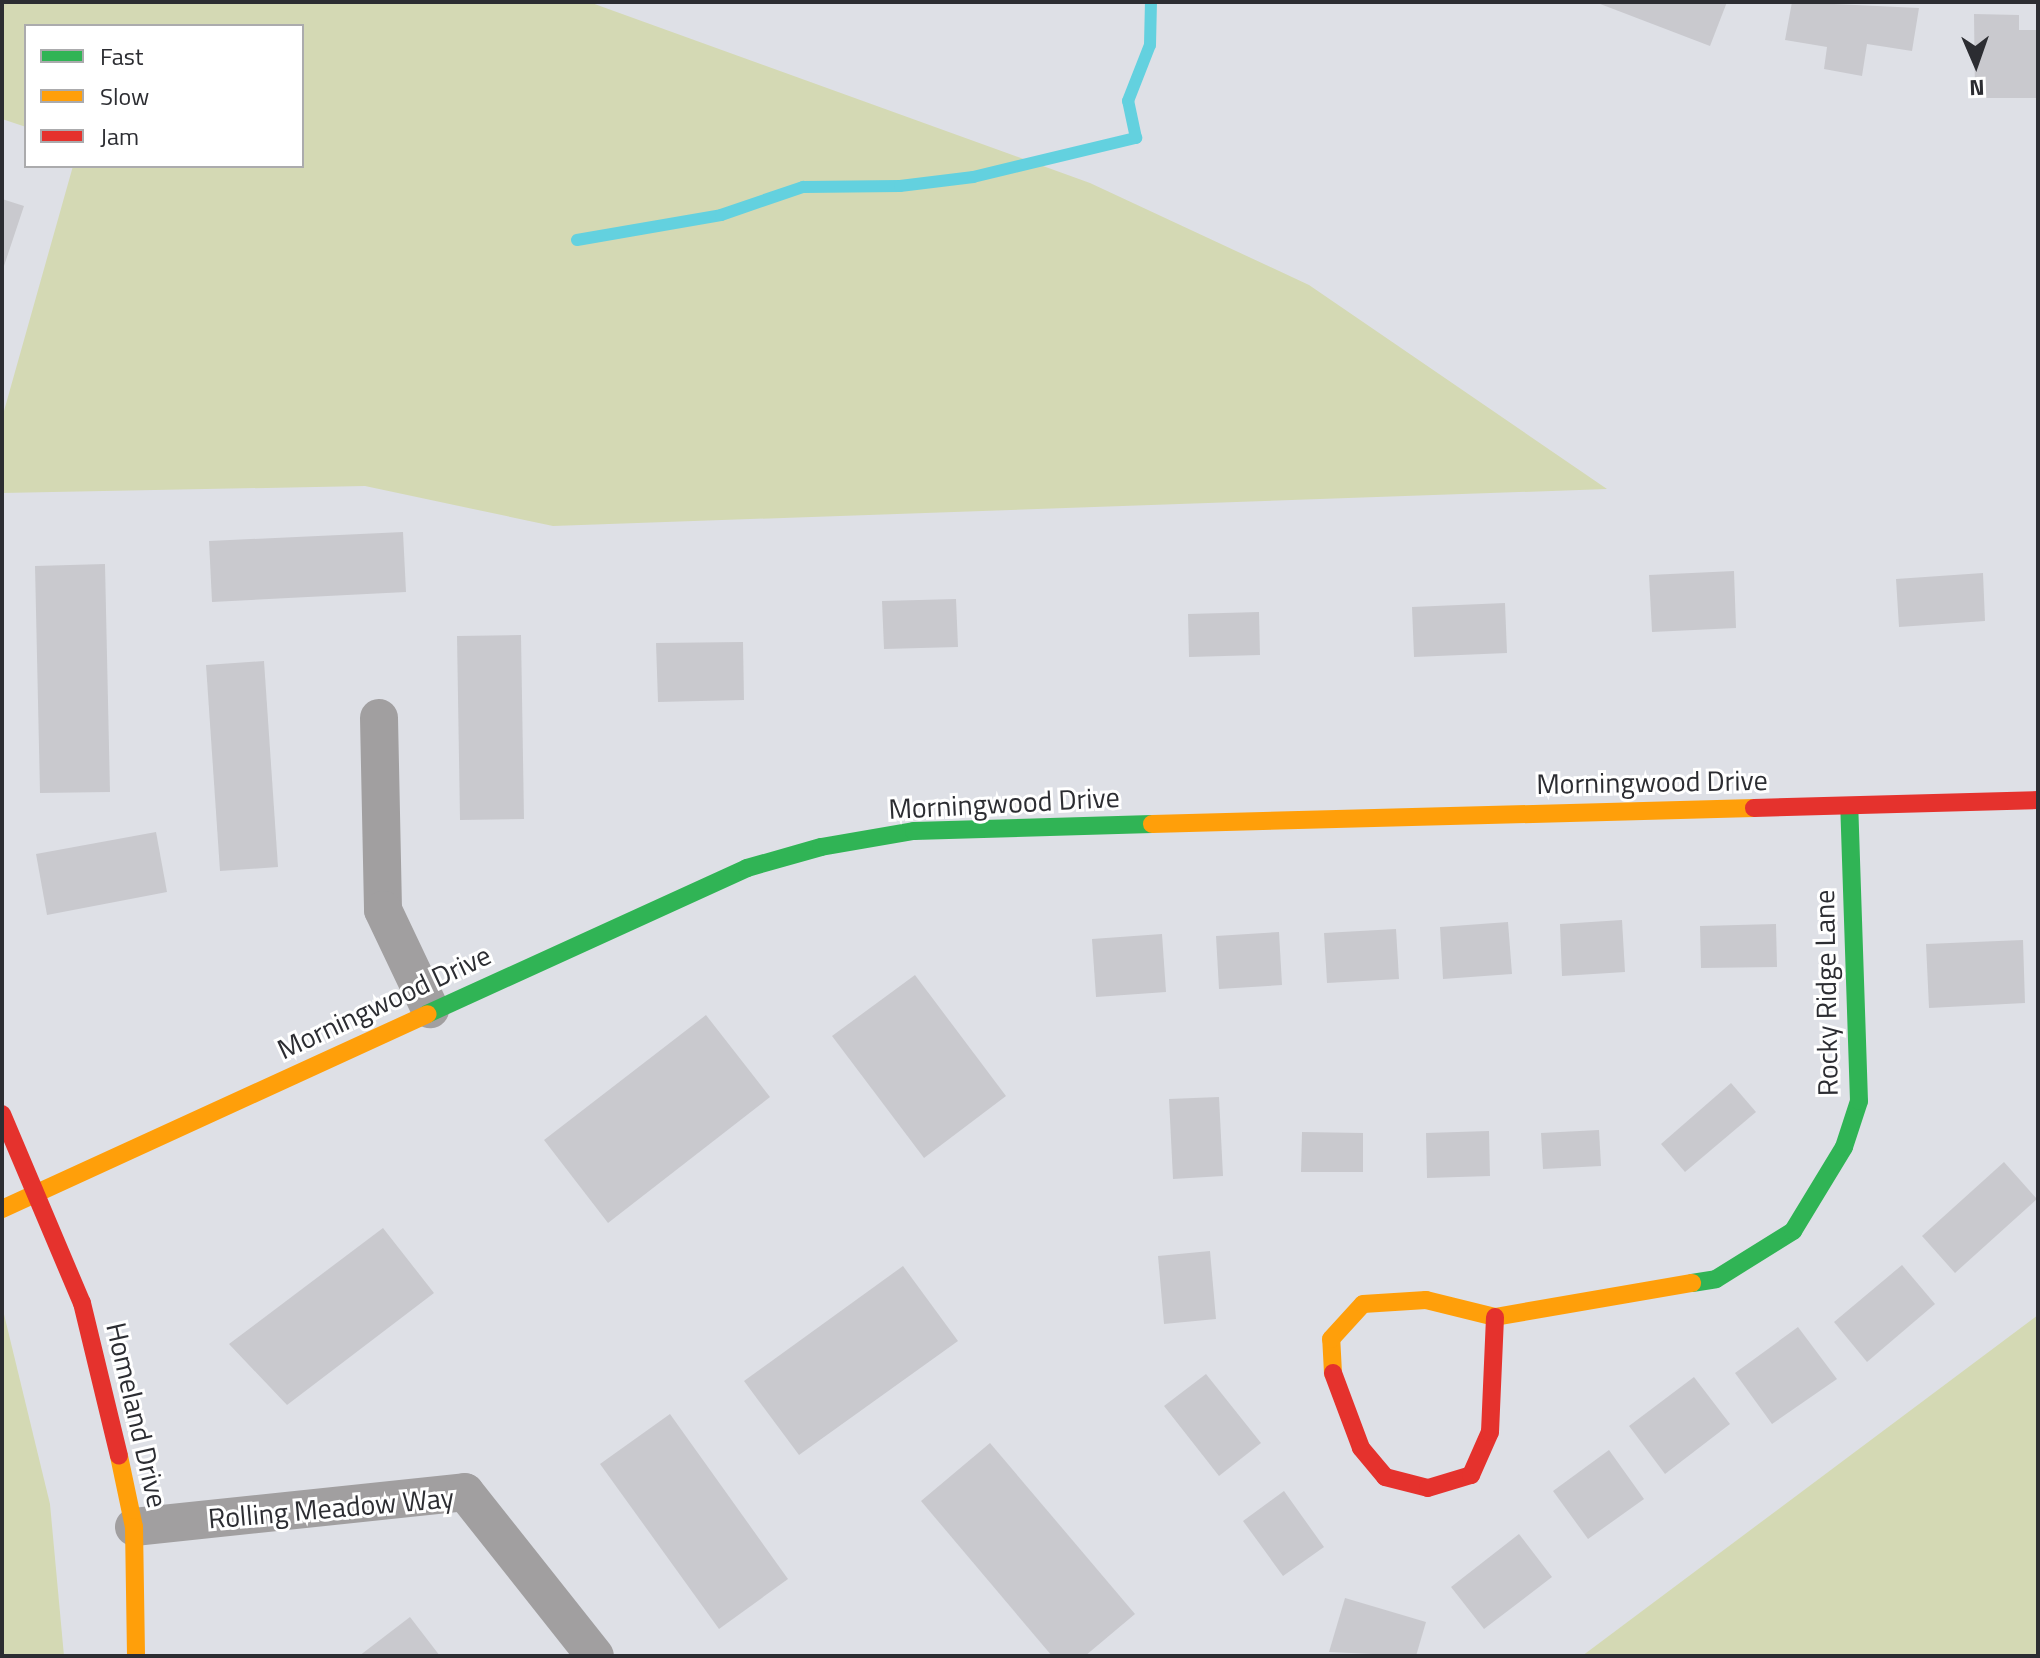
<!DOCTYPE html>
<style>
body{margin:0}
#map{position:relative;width:2040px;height:1658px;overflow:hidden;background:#dee0e6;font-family:"Titillium Web",sans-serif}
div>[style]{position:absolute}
.green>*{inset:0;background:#d4d9b4}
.stream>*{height:12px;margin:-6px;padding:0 6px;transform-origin:6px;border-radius:6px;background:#63d1df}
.building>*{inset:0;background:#c9c9ce}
.street>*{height:38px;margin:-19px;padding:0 19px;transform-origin:19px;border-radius:19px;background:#a19fa0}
.fast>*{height:18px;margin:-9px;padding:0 9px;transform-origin:9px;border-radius:9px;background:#30b455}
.slow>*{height:18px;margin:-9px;padding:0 9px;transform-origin:9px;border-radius:9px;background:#ff9f0a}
.jam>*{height:18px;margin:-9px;padding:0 9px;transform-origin:9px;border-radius:9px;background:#e5322d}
span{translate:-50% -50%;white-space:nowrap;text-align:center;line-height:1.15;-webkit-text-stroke:6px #fff;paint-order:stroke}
.street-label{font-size:28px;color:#2c2d32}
.frame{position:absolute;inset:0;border:4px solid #2c2d32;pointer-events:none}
.legend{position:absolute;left:24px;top:24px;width:280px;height:144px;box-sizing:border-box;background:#fff;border:2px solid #ababad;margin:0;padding:10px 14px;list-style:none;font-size:24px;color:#2c2d32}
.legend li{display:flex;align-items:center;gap:16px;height:40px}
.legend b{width:40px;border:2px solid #ababad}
.north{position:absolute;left:1936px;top:24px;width:80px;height:80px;-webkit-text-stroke:6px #fff;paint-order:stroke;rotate:178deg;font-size:22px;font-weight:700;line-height:32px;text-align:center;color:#2c2d32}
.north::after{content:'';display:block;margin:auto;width:28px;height:36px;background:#2c2d32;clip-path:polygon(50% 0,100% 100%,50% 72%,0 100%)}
</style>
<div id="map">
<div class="green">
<i style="clip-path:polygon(2px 2px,589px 2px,1090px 183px,1309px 285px,1607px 489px,553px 526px,365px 486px,2px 493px,2px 418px,73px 166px,302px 166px,302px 26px,26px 26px,26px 127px,2px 119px)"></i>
<i style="clip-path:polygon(2px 1306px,50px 1504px,64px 1656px,2px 1656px)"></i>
<i style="clip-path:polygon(2038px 1315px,2038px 1656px,1582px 1656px)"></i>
</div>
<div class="stream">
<i style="left:577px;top:240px;width:146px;rotate:-9.8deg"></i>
<i style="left:721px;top:215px;width:87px;rotate:-18.9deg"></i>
<i style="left:803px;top:187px;width:97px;rotate:-0.6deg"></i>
<i style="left:900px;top:186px;width:74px;rotate:-7deg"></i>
<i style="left:973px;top:177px;width:168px;rotate:-13.5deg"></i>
<i style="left:1136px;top:138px;width:38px;rotate:-102deg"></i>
<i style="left:1128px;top:101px;width:60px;rotate:-68.6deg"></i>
<i style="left:1150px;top:45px;width:43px;rotate:-88.7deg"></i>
</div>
<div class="building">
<i style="clip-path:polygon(1595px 2px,1727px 2px,1710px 46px)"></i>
<i style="clip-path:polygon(1792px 2px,1919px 8px,1912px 51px,1867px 44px,1862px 76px,1824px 69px,1827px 47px,1785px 40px)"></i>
<i style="clip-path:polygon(1974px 14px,2019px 15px,2019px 30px,2038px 30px,2038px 98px,1975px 98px)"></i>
<i style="clip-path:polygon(2px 199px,24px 206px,4px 266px,2px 265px)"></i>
<i style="clip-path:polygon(403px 532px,406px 592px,212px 602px,209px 541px)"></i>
<i style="clip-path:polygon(105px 564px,110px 792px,40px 793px,35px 566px)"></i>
<i style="clip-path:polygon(1734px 571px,1736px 628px,1652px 632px,1649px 575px)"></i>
<i style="clip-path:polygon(1983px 573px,1985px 621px,1899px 627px,1896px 579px)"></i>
<i style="clip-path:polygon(956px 599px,958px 647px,884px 649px,882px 601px)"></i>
<i style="clip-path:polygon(1505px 603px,1507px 653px,1414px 657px,1412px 607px)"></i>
<i style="clip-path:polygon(1259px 612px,1260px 655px,1189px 657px,1188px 614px)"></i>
<i style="clip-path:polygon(521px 635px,524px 819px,460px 820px,457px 636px)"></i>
<i style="clip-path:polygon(743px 642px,744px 700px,658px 702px,656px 643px)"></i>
<i style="clip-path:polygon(264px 661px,278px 867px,220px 871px,206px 665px)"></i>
<i style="clip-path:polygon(156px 832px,167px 892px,47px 915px,36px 854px)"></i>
<i style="clip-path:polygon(1622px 920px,1625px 972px,1562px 976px,1560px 924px)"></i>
<i style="clip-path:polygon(1508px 922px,1512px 974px,1443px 979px,1440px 927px)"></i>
<i style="clip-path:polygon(1776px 924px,1777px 967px,1701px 968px,1700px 926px)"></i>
<i style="clip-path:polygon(1396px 929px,1399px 979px,1327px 983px,1324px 933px)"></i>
<i style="clip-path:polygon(1279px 932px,1282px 985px,1219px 989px,1216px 936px)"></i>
<i style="clip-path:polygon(1162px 934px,1166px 992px,1096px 997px,1092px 939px)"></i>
<i style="clip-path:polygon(2023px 940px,2025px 1003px,1929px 1008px,1926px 944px)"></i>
<i style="clip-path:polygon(915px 975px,1006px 1096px,924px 1158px,832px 1036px)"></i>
<i style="clip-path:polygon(706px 1015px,770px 1097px,608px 1223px,544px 1140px)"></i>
<i style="clip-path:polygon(1731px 1083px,1756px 1112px,1685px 1172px,1661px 1144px)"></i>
<i style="clip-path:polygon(1219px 1097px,1223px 1176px,1173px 1179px,1169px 1099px)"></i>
<i style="clip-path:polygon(1599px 1130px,1601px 1166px,1543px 1169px,1541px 1133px)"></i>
<i style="clip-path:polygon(1489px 1131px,1490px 1176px,1427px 1178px,1426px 1133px)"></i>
<i style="clip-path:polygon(1302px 1132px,1363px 1133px,1363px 1172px,1301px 1172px)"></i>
<i style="clip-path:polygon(2004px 1162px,2037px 1199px,1955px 1273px,1922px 1236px)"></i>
<i style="clip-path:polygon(383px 1228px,434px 1293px,287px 1405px,229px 1344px)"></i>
<i style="clip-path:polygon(1210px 1251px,1216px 1319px,1164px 1324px,1158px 1256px)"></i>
<i style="clip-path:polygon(1902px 1265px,1935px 1304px,1867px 1362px,1834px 1322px)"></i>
<i style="clip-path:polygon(903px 1266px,958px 1341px,799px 1455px,744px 1381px)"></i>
<i style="clip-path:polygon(1798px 1327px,1837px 1379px,1772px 1424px,1735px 1373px)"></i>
<i style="clip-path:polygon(1206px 1374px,1261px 1443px,1219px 1476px,1164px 1406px)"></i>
<i style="clip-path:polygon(1694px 1377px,1730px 1424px,1665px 1474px,1629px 1426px)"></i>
<i style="clip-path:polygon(670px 1414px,788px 1579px,719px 1629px,600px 1464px)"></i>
<i style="clip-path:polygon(990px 1443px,1135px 1614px,1085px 1656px,1052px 1656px,921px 1501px)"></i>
<i style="clip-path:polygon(1609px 1450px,1644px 1499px,1588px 1539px,1553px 1491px)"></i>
<i style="clip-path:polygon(1284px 1491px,1324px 1547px,1283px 1576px,1243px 1521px)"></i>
<i style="clip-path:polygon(1519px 1534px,1552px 1577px,1484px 1629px,1451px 1587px)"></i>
<i style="clip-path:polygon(1345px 1598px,1426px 1622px,1416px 1656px,1329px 1652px)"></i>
<i style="clip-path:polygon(410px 1617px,440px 1656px,359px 1656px)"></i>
</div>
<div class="street">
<i style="left:379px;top:718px;width:192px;rotate:88.8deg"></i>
<i style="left:383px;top:910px;width:110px;rotate:64.6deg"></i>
<i style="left:134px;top:1527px;width:333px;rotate:-6deg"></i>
<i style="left:465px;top:1492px;width:209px;rotate:51.6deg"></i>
</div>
<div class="fast">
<i style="left:427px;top:1014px;width:352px;rotate:-24.5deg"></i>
<i style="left:747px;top:868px;width:77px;rotate:-15.8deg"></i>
<i style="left:821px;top:847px;width:94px;rotate:-9.8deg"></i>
<i style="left:914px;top:831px;width:238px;rotate:-1.7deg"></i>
<i style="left:1692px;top:1283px;width:24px;rotate:-9deg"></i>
<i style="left:1716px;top:1279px;width:91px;rotate:-31.9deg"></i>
<i style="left:1793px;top:1231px;width:98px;rotate:-58.7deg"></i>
<i style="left:1844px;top:1147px;width:48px;rotate:-71.9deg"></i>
<i style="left:1859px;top:1101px;width:295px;rotate:-91.9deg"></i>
</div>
<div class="slow">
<i style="left:1152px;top:824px;width:602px;rotate:-1.52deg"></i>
<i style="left:2px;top:1209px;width:468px;rotate:-24.6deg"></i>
<i style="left:1333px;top:1373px;width:34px;rotate:-93deg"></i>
<i style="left:1331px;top:1339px;width:47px;rotate:-47.6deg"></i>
<i style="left:1363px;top:1304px;width:63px;rotate:-3.6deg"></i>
<i style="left:1426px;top:1300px;width:71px;rotate:13.8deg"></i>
<i style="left:1495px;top:1317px;width:200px;rotate:-9.8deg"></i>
<i style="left:119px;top:1456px;width:73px;rotate:78.1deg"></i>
<i style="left:134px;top:1527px;width:129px;rotate:89.1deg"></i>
</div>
<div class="jam">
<i style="left:1754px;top:808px;width:284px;rotate:-1.6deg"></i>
<i style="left:2px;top:1114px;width:205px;rotate:67.1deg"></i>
<i style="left:82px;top:1303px;width:157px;rotate:76.4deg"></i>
<i style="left:1333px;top:1373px;width:80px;rotate:69.5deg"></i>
<i style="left:1361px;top:1448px;width:38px;rotate:50deg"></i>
<i style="left:1385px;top:1477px;width:44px;rotate:14.3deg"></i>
<i style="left:1428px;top:1488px;width:45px;rotate:-16.8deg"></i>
<i style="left:1471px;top:1475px;width:47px;rotate:-66.2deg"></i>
<i style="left:1490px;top:1432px;width:115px;rotate:-87.5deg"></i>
</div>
<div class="street-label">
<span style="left:1652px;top:782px;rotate:-1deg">Morningwood Drive</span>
<span style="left:1004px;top:803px;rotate:-3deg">Morningwood Drive</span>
<span style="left:1826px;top:993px;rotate:-91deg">Rocky Ridge Lane</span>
<span style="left:384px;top:1002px;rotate:-25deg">Morningwood Drive</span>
<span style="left:137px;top:1415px;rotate:77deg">Homeland Drive</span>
<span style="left:331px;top:1508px;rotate:-5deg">Rolling Meadow Way</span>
</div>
<div class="frame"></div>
<ul class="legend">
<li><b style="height:10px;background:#30b455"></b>Fast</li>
<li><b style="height:10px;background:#ff9f0a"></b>Slow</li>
<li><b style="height:10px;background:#e5322d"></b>Jam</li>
</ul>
<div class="north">N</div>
</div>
